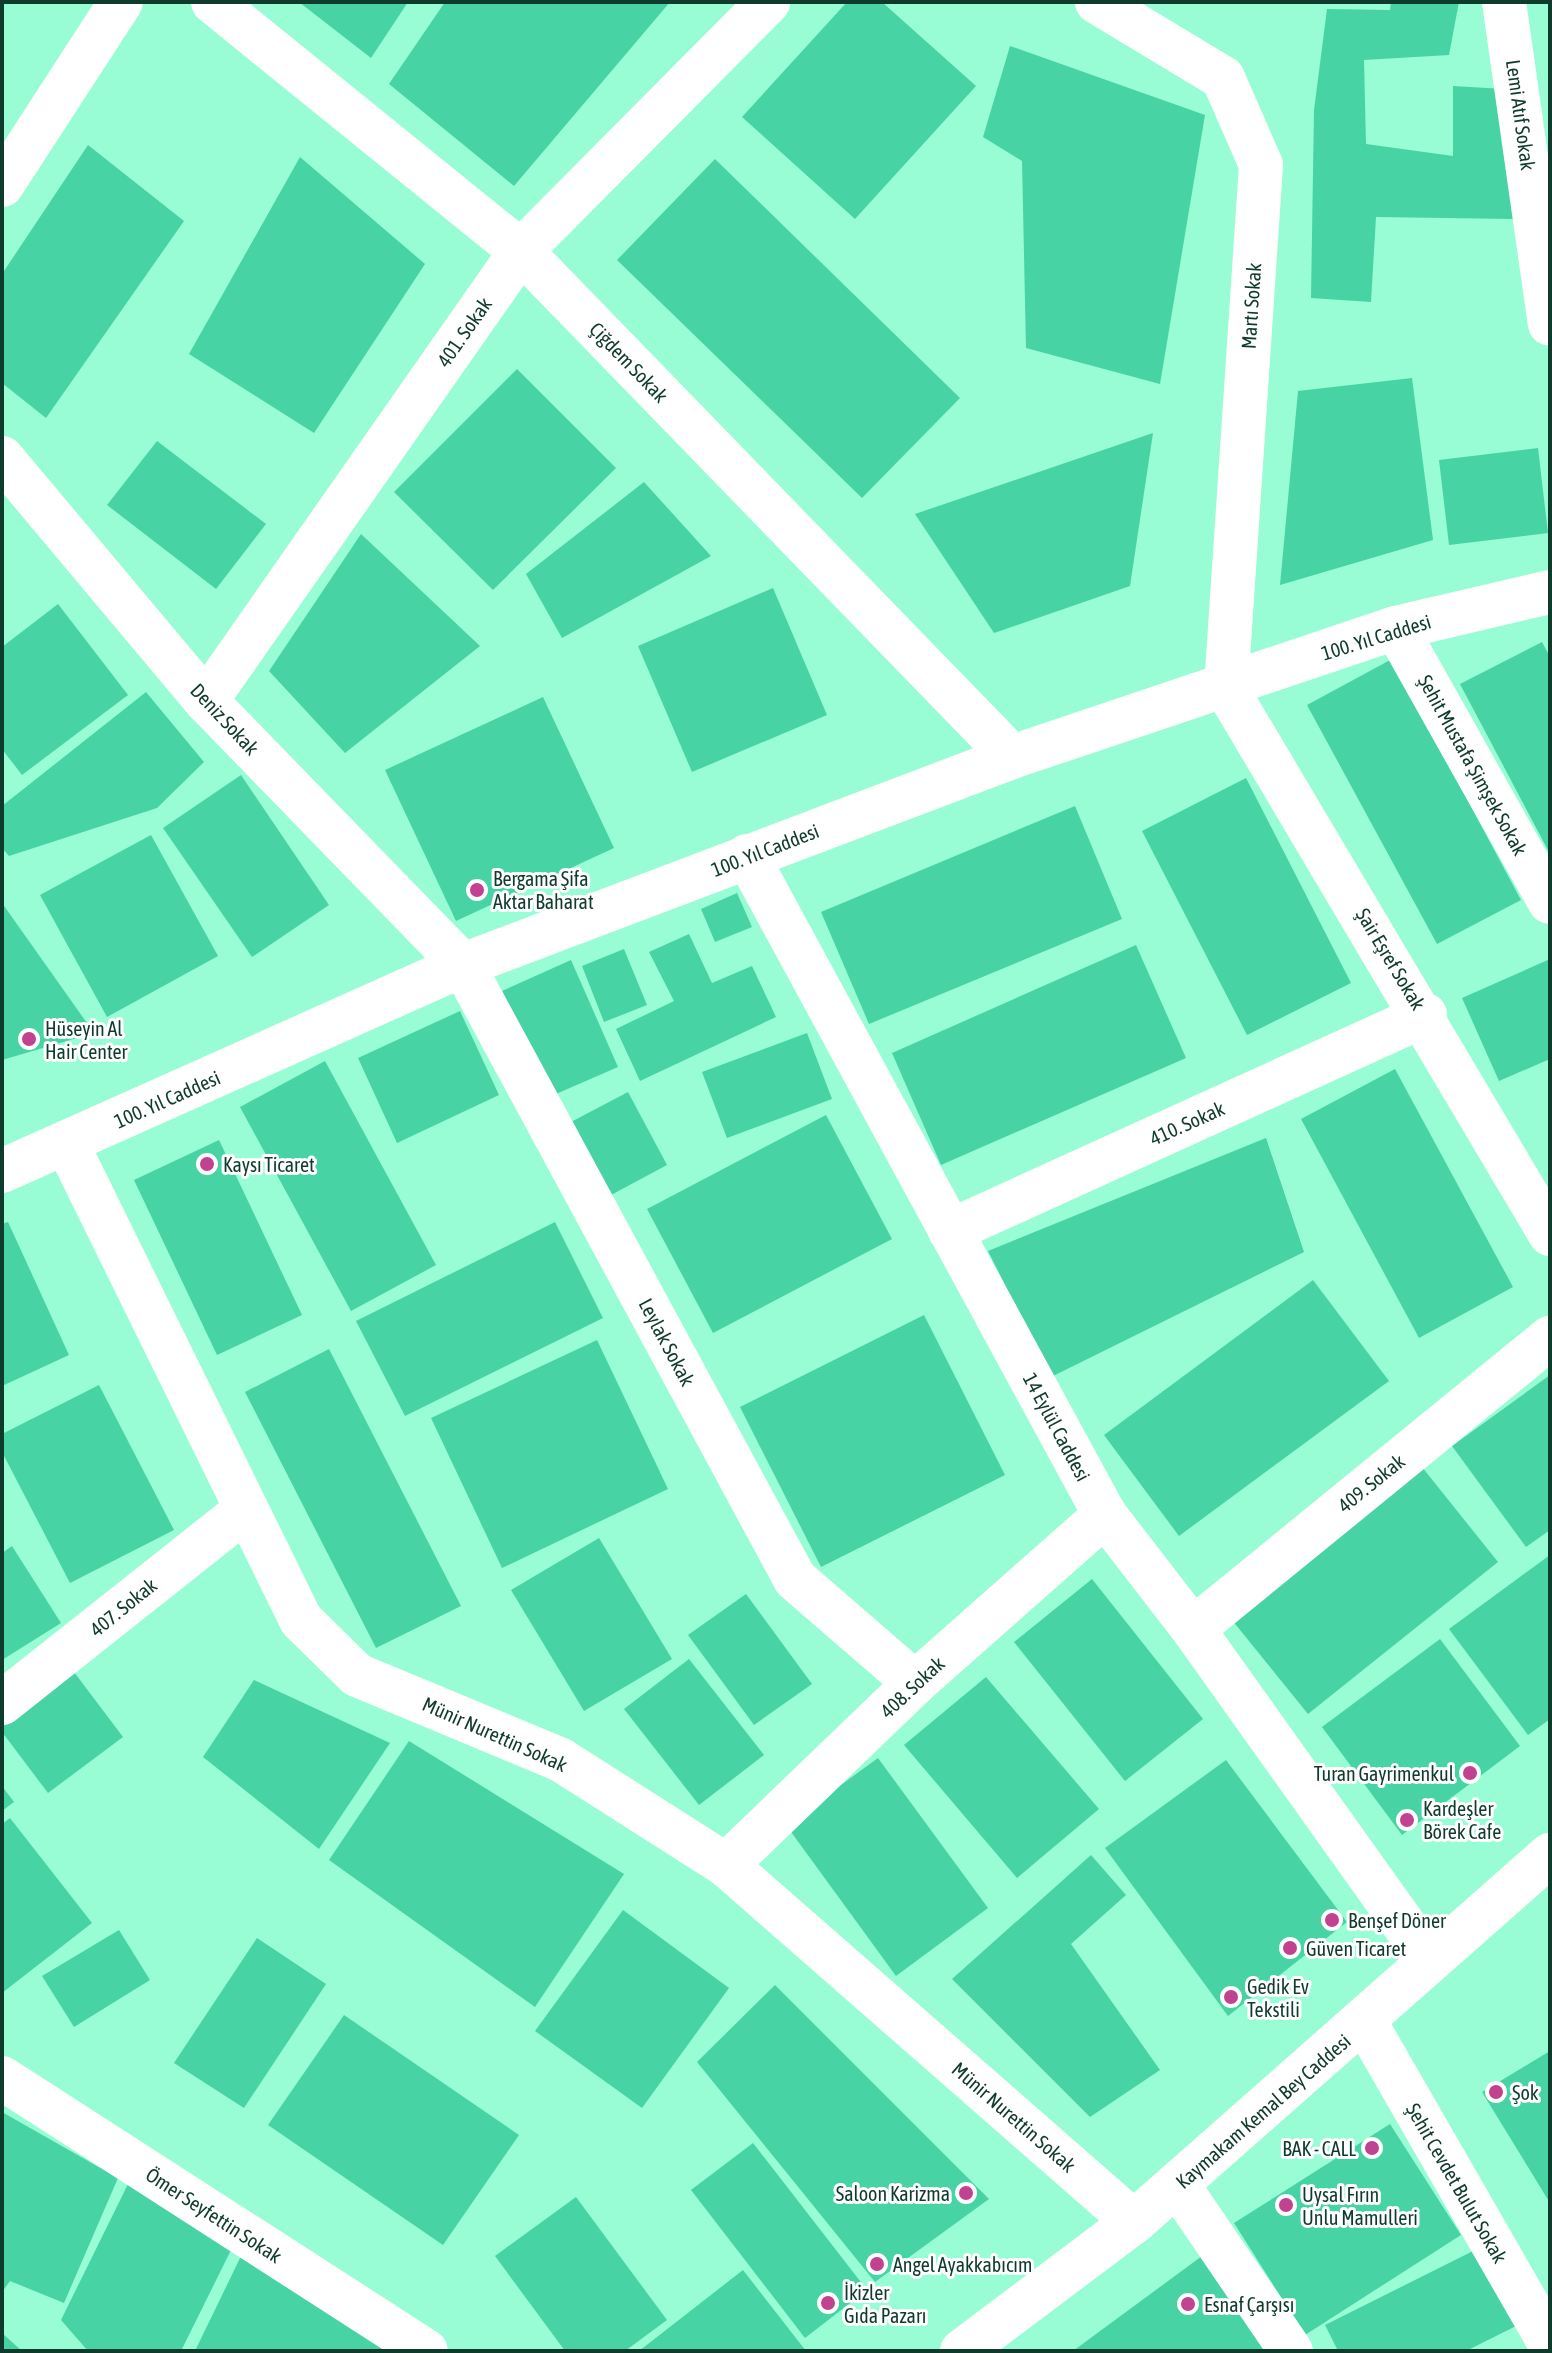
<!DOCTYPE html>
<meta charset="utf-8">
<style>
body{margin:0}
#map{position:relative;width:1552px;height:2353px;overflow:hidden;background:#98fcd5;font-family:"Asap Condensed",sans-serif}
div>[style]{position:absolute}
.building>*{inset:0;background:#48d3a5}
.street>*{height:44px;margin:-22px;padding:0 22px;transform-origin:22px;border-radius:22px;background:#fff}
.secondary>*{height:44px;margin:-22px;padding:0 22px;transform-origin:22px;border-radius:22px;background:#fff}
.dots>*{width:22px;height:22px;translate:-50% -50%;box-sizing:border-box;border:4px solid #fff;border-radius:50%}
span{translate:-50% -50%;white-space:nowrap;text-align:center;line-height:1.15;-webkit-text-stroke:6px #fff;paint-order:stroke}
.street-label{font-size:20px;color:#0f3b2c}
.poi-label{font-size:20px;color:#0f3b2c}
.left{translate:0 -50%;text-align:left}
.right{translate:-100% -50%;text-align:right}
.frame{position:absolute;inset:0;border:4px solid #0f3b2c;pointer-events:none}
</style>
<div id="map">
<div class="building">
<i style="clip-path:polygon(299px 2px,408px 2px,371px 58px)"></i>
<i style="clip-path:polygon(445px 2px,670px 2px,514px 186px,389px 84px)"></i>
<i style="clip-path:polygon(847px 2px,882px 2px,976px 86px,855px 219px,742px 117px)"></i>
<i style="clip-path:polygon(1391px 2px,1459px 2px,1449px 55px,1364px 60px,1366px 144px,1453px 156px,1453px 86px,1504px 89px,1514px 219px,1376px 217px,1371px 302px,1311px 298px,1314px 110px,1327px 9px,1390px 10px)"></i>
<i style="clip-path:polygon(1010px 46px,1205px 115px,1160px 384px,1026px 348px,1022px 161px,983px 137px)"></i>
<i style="clip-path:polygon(88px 145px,184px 221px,46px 418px,2px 383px,2px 274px)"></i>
<i style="clip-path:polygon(300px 157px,425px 264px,314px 433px,189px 354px)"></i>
<i style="clip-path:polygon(715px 159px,960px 398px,862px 498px,617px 260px)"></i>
<i style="clip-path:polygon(517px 369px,616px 468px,493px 590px,394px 492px)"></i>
<i style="clip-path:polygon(1412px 378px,1433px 540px,1280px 585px,1298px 391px)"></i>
<i style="clip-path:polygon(1153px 433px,1130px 586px,994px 633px,915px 514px)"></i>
<i style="clip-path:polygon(157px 441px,266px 524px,216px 589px,107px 505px)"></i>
<i style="clip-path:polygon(1538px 448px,1548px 533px,1449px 545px,1439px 460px)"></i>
<i style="clip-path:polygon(644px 482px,711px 556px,562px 638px,526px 574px)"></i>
<i style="clip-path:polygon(361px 534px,480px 646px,345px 753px,269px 671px)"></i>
<i style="clip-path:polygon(773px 588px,827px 715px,692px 772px,638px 646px)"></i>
<i style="clip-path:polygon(58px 604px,128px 695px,22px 775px,2px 749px,2px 647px)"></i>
<i style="clip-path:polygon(1542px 642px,1550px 657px,1550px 854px,1460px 684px)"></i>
<i style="clip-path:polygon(1392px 659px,1521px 900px,1437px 944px,1307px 705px)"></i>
<i style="clip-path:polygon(146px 692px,204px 762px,157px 808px,9px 856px,2px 848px,2px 806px)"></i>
<i style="clip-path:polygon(543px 697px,614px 848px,456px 921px,385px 770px)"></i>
<i style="clip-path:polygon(241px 775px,329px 905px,252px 957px,163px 828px)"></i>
<i style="clip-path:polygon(1246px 778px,1351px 983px,1247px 1035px,1142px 831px)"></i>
<i style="clip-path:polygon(1075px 806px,1122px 919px,869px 1024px,821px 912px)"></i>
<i style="clip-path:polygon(151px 835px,218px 956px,107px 1017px,40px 895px)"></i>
<i style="clip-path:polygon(737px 893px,752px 927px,715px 942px,701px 909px)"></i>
<i style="clip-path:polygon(2px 903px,94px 1033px,2px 1060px)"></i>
<i style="clip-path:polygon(689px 934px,712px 983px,752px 966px,776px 1017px,640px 1081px,616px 1029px,674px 1001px,649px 952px)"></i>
<i style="clip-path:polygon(1136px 945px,1186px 1058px,941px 1165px,892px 1053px)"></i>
<i style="clip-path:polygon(624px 949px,647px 1005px,604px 1022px,582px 966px)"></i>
<i style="clip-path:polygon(1550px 959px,1550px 1059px,1499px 1081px,1462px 998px)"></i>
<i style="clip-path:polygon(571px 960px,618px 1067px,549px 1097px,502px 991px)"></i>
<i style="clip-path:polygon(460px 1011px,499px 1095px,397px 1143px,358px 1058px)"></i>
<i style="clip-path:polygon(807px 1033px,832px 1099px,727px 1138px,702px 1072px)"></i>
<i style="clip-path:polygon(325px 1061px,436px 1265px,351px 1311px,240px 1107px)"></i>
<i style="clip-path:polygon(1395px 1069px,1513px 1287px,1419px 1338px,1301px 1119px)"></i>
<i style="clip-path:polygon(628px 1092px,667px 1165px,611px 1195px,571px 1122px)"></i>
<i style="clip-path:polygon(826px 1115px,892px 1239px,713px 1333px,647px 1209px)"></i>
<i style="clip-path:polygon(1266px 1138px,1304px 1252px,1051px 1377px,988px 1251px)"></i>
<i style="clip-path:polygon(219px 1140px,302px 1315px,217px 1355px,134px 1180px)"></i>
<i style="clip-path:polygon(8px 1222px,69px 1355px,2px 1386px,2px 1224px)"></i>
<i style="clip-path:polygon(555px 1222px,603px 1318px,405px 1416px,356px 1321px)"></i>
<i style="clip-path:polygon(1313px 1280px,1389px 1381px,1179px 1536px,1104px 1435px)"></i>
<i style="clip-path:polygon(924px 1315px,1005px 1475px,821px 1567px,740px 1407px)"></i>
<i style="clip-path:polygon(597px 1340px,668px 1489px,502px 1568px,431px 1418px)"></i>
<i style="clip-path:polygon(329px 1349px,461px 1606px,376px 1648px,245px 1392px)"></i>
<i style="clip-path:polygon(1550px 1375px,1550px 1530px,1526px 1547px,1452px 1446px)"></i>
<i style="clip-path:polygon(99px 1385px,174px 1530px,70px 1583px,2px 1452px,2px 1434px)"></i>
<i style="clip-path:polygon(1422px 1467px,1498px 1562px,1308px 1714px,1232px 1620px)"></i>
<i style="clip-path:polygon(599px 1538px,672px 1659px,584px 1711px,511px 1590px)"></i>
<i style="clip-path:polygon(12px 1546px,61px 1623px,2px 1660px,2px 1553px)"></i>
<i style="clip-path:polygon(1550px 1555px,1550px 1719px,1528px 1735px,1449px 1629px)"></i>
<i style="clip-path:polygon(1092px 1579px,1203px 1719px,1125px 1781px,1014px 1642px)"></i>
<i style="clip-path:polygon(746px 1594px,812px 1684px,754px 1725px,688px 1635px)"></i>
<i style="clip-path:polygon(1440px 1639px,1520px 1746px,1402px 1835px,1322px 1727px)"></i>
<i style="clip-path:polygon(689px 1659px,764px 1755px,699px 1805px,624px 1709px)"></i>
<i style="clip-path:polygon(71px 1668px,123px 1737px,48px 1793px,2px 1732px,2px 1719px)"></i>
<i style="clip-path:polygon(986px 1677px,1099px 1809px,1017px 1878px,904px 1745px)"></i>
<i style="clip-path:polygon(254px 1680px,390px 1743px,319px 1849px,203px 1757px)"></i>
<i style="clip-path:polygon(409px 1741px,624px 1874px,535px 2007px,329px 1860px)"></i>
<i style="clip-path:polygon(878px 1758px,988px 1908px,896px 1976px,786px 1825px)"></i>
<i style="clip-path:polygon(1226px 1760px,1347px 1922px,1228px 2016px,1105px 1848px)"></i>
<i style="clip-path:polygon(2px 1786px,14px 1802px,2px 1811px)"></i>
<i style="clip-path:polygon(10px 1818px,92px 1923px,2px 1993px,2px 1824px)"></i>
<i style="clip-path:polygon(1091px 1855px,1126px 1895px,1071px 1944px,1160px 2070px,1090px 2117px,952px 1979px)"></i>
<i style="clip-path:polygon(623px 1910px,729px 1988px,642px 2108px,535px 2031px)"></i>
<i style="clip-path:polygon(119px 1930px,150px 1980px,74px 2027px,42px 1976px)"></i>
<i style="clip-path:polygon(257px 1938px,326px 1984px,244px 2108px,174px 2063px)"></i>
<i style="clip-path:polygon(775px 1985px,989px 2199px,875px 2282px,697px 2062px)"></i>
<i style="clip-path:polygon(344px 2015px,519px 2135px,443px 2245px,268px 2125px)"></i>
<i style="clip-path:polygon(1550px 2051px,1550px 2203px,1482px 2092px)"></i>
<i style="clip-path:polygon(2px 2112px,118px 2178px,64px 2303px,10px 2281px,2px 2292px)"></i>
<i style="clip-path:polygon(1390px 2124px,1461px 2235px,1305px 2335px,1234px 2223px)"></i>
<i style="clip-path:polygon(753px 2143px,867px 2290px,805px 2338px,691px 2190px)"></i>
<i style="clip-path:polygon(131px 2178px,233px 2246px,181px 2351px,88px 2351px,61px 2320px)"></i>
<i style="clip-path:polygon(576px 2197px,667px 2320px,625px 2351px,565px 2351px,495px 2256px)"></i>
<i style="clip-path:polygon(1477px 2249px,1516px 2326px,1466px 2351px,1338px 2351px,1325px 2325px)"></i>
<i style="clip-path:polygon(242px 2254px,387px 2351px,195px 2351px)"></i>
<i style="clip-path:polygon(1202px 2256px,1272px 2351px,1073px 2351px)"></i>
<i style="clip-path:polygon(743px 2270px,806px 2351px,639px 2351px)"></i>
<i style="clip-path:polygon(2px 2333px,22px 2351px,2px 2351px)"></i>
</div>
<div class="street">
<i style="left:213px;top:2px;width:396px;rotate:39deg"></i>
<i style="left:521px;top:251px;width:705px;rotate:45.86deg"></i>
<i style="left:1097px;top:2px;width:147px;rotate:31.1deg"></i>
<i style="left:1223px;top:78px;width:95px;rotate:66.4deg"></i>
<i style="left:1261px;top:165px;width:524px;rotate:93.83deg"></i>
<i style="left:1226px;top:688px;width:635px;rotate:59.31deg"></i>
<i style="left:1504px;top:2px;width:325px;rotate:81.9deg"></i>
<i style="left:2px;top:458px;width:317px;rotate:50deg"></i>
<i style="left:206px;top:701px;width:368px;rotate:45.8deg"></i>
<i style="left:463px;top:965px;width:698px;rotate:61.6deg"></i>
<i style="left:795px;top:1579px;width:159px;rotate:40.9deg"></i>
<i style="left:1396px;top:628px;width:314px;rotate:60.7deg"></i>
<i style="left:206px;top:701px;width:549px;rotate:-55.01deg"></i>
<i style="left:521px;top:251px;width:351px;rotate:-45.2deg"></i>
<i style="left:67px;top:1144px;width:530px;rotate:63.82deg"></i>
<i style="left:301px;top:1620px;width:78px;rotate:44.5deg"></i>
<i style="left:357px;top:1675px;width:221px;rotate:22.6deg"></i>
<i style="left:561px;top:1760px;width:196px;rotate:32.5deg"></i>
<i style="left:726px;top:1865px;width:542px;rotate:41.19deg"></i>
<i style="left:950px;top:1231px;width:522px;rotate:-24.45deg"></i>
<i style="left:1193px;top:1629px;width:461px;rotate:-39.2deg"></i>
<i style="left:2px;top:1703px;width:309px;rotate:-38.4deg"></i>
<i style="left:726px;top:1865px;width:262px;rotate:-43.9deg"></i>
<i style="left:915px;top:1683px;width:254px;rotate:-41.5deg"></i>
<i style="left:1365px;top:2022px;width:371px;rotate:60.1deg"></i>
<i style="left:2px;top:2078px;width:504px;rotate:32.78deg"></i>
<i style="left:1177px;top:2184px;width:202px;rotate:55.7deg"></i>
</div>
<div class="secondary">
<i style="left:2px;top:185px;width:218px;rotate:-57deg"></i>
<i style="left:747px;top:856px;width:750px;rotate:61.49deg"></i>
<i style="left:1105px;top:1515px;width:144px;rotate:52.3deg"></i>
<i style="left:1193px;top:1629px;width:405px;rotate:54.5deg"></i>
<i style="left:2px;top:1171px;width:505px;rotate:-24.08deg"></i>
<i style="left:463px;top:965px;width:587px;rotate:-20.75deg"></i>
<i style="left:1012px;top:757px;width:405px;rotate:-18.6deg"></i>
<i style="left:1396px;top:628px;width:158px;rotate:-13.2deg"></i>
<i style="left:962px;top:2351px;width:215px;rotate:-36.9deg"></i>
<i style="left:1134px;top:2222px;width:555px;rotate:-41.42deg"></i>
</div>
<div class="dots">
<i style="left:477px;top:890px;background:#c1428f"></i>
<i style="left:29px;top:1039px;background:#c1428f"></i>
<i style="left:207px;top:1164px;background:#c1428f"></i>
<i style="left:1470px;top:1773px;background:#c1428f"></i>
<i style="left:1407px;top:1820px;background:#c1428f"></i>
<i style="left:1332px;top:1920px;background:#c1428f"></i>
<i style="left:1290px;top:1948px;background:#c1428f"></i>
<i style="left:1231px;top:1997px;background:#c1428f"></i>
<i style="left:1496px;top:2092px;background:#c1428f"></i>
<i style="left:1372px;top:2148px;background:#c1428f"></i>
<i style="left:966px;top:2193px;background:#c1428f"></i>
<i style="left:1286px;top:2205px;background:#c1428f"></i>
<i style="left:877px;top:2264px;background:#c1428f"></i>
<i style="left:828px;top:2303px;background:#c1428f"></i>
<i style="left:1188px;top:2304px;background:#c1428f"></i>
</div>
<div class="street-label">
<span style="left:1521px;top:115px;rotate:82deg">Lemi Atıf Sokak</span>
<span style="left:1251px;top:306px;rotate:-86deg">Martı Sokak</span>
<span style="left:464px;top:332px;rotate:-55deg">401. Sokak</span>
<span style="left:629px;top:362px;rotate:46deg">Çiğdem Sokak</span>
<span style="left:1376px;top:637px;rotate:-17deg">100. Yıl Caddesi</span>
<span style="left:225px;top:719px;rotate:47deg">Deniz Sokak</span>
<span style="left:1473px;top:765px;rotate:61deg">Şehit Mustafa Şimşek Sokak</span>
<span style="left:765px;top:850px;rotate:-21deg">100. Yıl Caddesi</span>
<span style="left:1391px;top:959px;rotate:59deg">Şair Eşref Sokak</span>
<span style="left:167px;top:1099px;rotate:-24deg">100. Yıl Caddesi</span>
<span style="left:1187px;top:1123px;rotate:-24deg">410. Sokak</span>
<span style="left:667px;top:1342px;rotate:62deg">Leylak Sokak</span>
<span style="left:1057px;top:1427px;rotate:62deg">14 Eylül Caddesi</span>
<span style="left:1371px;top:1483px;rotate:-39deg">409. Sokak</span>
<span style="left:123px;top:1607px;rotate:-39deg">407. Sokak</span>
<span style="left:912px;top:1687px;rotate:-43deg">408. Sokak</span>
<span style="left:495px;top:1734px;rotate:24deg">Münir Nurettin Sokak</span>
<span style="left:1263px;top:2111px;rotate:-41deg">Kaymakam Kemal Bey Caddesi</span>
<span style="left:1014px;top:2117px;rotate:41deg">Münir Nurettin Sokak</span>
<span style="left:1457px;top:2183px;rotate:60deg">Şehit Cevdet Bulut Sokak</span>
<span style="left:214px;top:2215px;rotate:33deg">Ömer Seyfettin Sokak</span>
</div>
<div class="poi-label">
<span class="left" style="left:493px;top:890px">Bergama Şifa<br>Aktar Baharat</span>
<span class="left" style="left:45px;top:1040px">Hüseyin Al<br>Hair Center</span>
<span class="left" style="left:223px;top:1164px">Kaysı Ticaret</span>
<span class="right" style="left:1454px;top:1773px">Turan Gayrimenkul</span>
<span class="left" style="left:1423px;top:1820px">Kardeşler<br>Börek Cafe</span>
<span class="left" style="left:1348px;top:1920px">Benşef Döner</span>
<span class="left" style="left:1306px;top:1948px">Güven Ticaret</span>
<span class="left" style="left:1247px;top:1998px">Gedik Ev<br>Tekstili</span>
<span class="left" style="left:1512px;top:2092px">Şok</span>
<span class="right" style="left:1356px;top:2148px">BAK - CALL</span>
<span class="right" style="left:950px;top:2193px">Saloon Karizma</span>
<span class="left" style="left:1302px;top:2206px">Uysal Fırın<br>Unlu Mamulleri</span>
<span class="left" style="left:893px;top:2264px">Angel Ayakkabıcım</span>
<span class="left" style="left:844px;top:2304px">İkizler<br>Gıda Pazarı</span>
<span class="left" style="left:1204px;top:2304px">Esnaf Çarşısı</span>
</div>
<div class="frame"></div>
</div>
